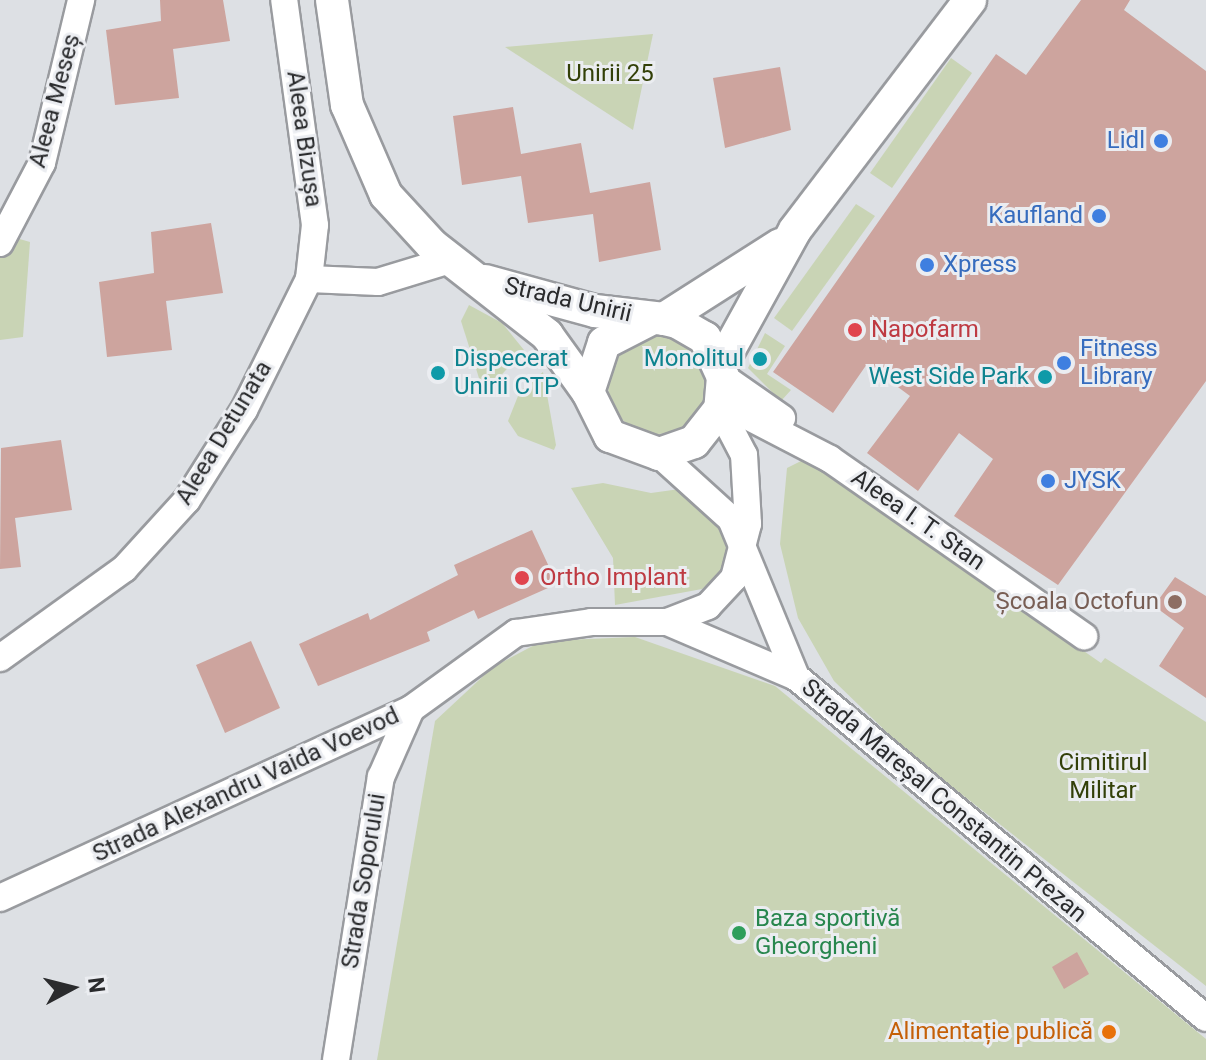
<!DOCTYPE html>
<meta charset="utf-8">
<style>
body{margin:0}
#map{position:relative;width:1206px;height:1060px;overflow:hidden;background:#dde0e4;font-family:Roboto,sans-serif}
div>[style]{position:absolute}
.green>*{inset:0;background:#c9d4b5}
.round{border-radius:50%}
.building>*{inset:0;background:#cda49e}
.roads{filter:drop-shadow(2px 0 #999b9f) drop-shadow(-2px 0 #999b9f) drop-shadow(0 2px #999b9f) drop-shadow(0 -2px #999b9f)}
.minor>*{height:26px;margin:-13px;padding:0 13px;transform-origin:13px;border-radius:13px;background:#fff}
.major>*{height:32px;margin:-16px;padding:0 16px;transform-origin:16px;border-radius:16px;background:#fff}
.dots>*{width:22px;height:22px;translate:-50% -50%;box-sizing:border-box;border:4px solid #ebedf1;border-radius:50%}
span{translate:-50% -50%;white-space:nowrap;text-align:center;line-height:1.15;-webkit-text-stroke:6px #ebedf1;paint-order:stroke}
.park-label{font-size:24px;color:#334008}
.street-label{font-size:24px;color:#2a2b2d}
.shop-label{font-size:24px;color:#366cbe}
.right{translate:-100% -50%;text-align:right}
.left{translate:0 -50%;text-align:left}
.health-label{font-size:24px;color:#be3a42}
.culture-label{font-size:24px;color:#0d838f}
.education-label{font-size:24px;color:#785e54}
.leisure-label{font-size:24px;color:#27864d}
.food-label{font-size:24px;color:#c56008}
.north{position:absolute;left:32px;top:948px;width:80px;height:80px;-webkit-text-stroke:6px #ebedf1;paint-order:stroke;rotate:83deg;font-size:22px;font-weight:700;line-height:32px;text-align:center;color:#2a2b2d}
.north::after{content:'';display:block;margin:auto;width:28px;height:36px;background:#2a2b2d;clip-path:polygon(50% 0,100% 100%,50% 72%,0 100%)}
</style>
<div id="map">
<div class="green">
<i style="clip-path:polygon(653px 34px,633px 130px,505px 47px)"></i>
<i style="clip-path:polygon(951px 58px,972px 73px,892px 188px,870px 173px)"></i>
<i style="clip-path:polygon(856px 204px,875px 216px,792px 331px,774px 318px)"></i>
<i style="clip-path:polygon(9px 236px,30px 242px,23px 337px,0 340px,0 253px)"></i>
<i style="clip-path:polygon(469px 305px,502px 323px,524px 350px,484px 394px,461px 321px)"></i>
<i style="clip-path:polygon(765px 333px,785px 346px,767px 374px,791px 390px,781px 401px,748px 368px)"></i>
<i class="round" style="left:608px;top:336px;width:98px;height:98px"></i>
<i style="clip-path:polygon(543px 372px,556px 445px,554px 450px,518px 436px,508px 421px,520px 391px)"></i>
<i style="clip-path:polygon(807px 458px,1101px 663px,1105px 658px,1206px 722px,1206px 986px,904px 749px,834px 681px,798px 618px,780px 544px,787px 468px)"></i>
<i style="clip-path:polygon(603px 483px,651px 493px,687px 488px,711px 502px,730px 543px,723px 572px,702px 589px,615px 605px,613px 558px,571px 488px)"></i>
<i style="clip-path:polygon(635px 637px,775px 686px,1206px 1039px,1206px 1060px,377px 1060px,435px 721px,493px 667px,542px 641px)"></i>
</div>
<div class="building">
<i style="clip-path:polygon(160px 0,223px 0,230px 41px,173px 49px,179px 98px,115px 105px,106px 30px,161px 21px)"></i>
<i style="clip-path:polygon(1081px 0,1130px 0,1124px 10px,1206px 71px,1206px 381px,1058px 585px,954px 516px,993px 459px,959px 433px,918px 491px,867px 453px,910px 396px,867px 364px,833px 413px,773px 372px,996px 54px,1026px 75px)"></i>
<i style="clip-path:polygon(780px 67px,791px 130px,725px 148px,713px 78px)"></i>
<i style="clip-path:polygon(513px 107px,521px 154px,581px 143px,590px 193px,650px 182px,661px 250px,599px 262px,593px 214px,528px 223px,521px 176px,462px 185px,453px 116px)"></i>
<i style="clip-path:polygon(211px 223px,223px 293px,166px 301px,172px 350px,107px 357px,99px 282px,154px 273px,151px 232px)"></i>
<i style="clip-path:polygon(61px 440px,72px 510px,15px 518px,21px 567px,0 569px,1px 448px)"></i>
<i style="clip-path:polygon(532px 530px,557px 584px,478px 619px,474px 610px,427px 632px,430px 641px,318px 686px,299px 644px,368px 613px,370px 620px,458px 575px,454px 565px)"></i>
<i style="clip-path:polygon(1175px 577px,1206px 596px,1206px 698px,1159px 666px,1184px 628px,1154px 606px)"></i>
<i style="clip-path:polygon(251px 641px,280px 708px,225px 733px,196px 665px)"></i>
<i style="clip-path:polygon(1077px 952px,1089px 974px,1064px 989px,1052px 967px)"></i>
</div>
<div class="roads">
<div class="minor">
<i style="left:0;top:243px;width:90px;rotate:-62.3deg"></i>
<i style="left:42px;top:163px;width:168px;rotate:-76.5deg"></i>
<i style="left:309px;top:279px;width:69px;rotate:2.5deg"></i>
<i style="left:378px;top:282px;width:75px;rotate:-17deg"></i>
<i style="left:723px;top:377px;width:72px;rotate:34.8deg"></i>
<i style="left:722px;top:403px;width:122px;rotate:27.4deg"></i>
<i style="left:830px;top:459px;width:310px;rotate:34.9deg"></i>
<i style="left:659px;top:454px;width:97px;rotate:42.1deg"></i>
<i style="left:731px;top:519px;width:171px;rotate:67.6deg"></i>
<i style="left:796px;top:677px;width:533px;rotate:39.75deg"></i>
<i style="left:667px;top:622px;width:140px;rotate:23.1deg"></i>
<i style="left:0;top:658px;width:153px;rotate:-35.7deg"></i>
<i style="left:124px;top:569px;width:93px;rotate:-47.6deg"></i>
<i style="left:187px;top:500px;width:107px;rotate:-57.7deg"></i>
<i style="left:244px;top:410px;width:146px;rotate:-63.6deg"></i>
<i style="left:309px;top:279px;width:54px;rotate:-83.7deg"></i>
<i style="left:315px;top:225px;width:227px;rotate:-97.8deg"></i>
<i style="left:0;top:898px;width:452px;rotate:-24.7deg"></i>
<i style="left:411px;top:709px;width:130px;rotate:-35.9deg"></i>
<i style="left:516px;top:633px;width:76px;rotate:-8.3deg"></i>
<i style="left:591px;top:622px;width:76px"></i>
<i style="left:667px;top:622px;width:44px;rotate:-21.3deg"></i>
<i style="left:708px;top:606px;width:38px;rotate:-47deg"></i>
<i style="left:734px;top:578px;width:56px;rotate:-75.5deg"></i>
<i style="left:748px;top:524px;width:69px;rotate:-93.3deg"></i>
<i style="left:744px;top:455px;width:52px;rotate:-117.6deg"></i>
<i style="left:336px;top:1060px;width:287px;rotate:-81deg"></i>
<i style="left:381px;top:777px;width:74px;rotate:-66.2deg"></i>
</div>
<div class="major">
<i style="left:332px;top:0;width:106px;rotate:81.9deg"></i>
<i style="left:347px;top:105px;width:98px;rotate:66.6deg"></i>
<i style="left:386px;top:195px;width:68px;rotate:47.4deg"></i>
<i style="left:432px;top:245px;width:146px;rotate:38deg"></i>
<i style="left:547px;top:335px;width:70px;rotate:54.3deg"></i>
<i style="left:485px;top:281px;width:114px;rotate:15.3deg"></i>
<i style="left:595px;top:311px;width:69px;rotate:6.6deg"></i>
<i style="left:664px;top:319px;width:13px;rotate:13deg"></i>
<i style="left:677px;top:322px;width:32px;rotate:30deg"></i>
<i style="left:705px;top:338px;width:43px;rotate:65.2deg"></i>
<i style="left:723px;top:377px;width:32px;rotate:95deg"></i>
<i style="left:720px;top:409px;width:42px;rotate:128.2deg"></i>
<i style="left:694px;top:442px;width:37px;rotate:161deg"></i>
<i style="left:659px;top:454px;width:52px;rotate:-159.8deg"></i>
<i style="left:610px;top:436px;width:49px;rotate:-116.6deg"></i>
<i style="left:588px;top:392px;width:52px;rotate:-71.9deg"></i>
<i style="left:604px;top:343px;width:53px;rotate:-27.1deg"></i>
<i style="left:664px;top:319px;width:138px;rotate:-32.5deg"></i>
<i style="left:720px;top:366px;width:155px;rotate:-61.1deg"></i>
<i style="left:795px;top:230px;width:289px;rotate:-52.7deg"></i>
</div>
</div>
<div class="dots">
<i style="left:1161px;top:141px;background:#3f7fe0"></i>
<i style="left:1099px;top:216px;background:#3f7fe0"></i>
<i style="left:927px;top:265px;background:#3f7fe0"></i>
<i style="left:855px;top:330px;background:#e0444e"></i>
<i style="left:760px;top:359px;background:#0f9aa8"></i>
<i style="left:1064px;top:363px;background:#3f7fe0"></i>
<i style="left:438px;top:373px;background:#0f9aa8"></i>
<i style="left:1045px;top:377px;background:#0f9aa8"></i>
<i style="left:1048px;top:481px;background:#3f7fe0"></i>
<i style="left:522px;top:578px;background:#e0444e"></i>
<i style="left:1175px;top:602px;background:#8d6e63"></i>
<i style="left:739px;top:933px;background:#2e9e5b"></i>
<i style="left:1109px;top:1032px;background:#e8710a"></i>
</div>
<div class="park-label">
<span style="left:610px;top:74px">Unirii 25</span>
<span style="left:1103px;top:777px">Cimitirul<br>Militar</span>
</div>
<div class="street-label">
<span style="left:55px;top:101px;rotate:-75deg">Aleea Meseș</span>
<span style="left:304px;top:139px;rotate:82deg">Aleea Bizușa</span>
<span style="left:568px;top:300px;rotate:13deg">Strada Unirii</span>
<span style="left:224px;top:433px;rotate:-59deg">Aleea Detunata</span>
<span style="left:918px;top:520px;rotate:35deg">Aleea I. T. Stan</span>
<span style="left:246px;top:785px;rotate:-25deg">Strada Alexandru Vaida Voevod</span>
<span style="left:944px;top:801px;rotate:40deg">Strada Mareșal Constantin Prezan</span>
<span style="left:364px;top:881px;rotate:-81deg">Strada Soporului</span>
</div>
<div class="shop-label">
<span class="right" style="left:1145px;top:141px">Lidl</span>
<span class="right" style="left:1083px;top:216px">Kaufland</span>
<span class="left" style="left:943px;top:265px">Xpress</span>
<span class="left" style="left:1080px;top:363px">Fitness<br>Library</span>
<span class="left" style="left:1064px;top:481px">JYSK</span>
</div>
<div class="health-label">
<span class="left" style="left:871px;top:330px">Napofarm</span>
<span class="left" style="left:540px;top:578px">Ortho Implant</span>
</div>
<div class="culture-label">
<span class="left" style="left:454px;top:373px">Dispecerat<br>Unirii CTP</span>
<span class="right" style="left:744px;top:359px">Monolitul</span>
<span class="right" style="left:1029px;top:377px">West Side Park</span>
</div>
<div class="education-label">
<span class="right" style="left:1159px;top:602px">Școala Octofun</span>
</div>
<div class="leisure-label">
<span class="left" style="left:755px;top:933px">Baza sportivă<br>Gheorgheni</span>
</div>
<div class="food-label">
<span class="right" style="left:1093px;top:1032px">Alimentație publică</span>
</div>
<div class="north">N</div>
</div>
